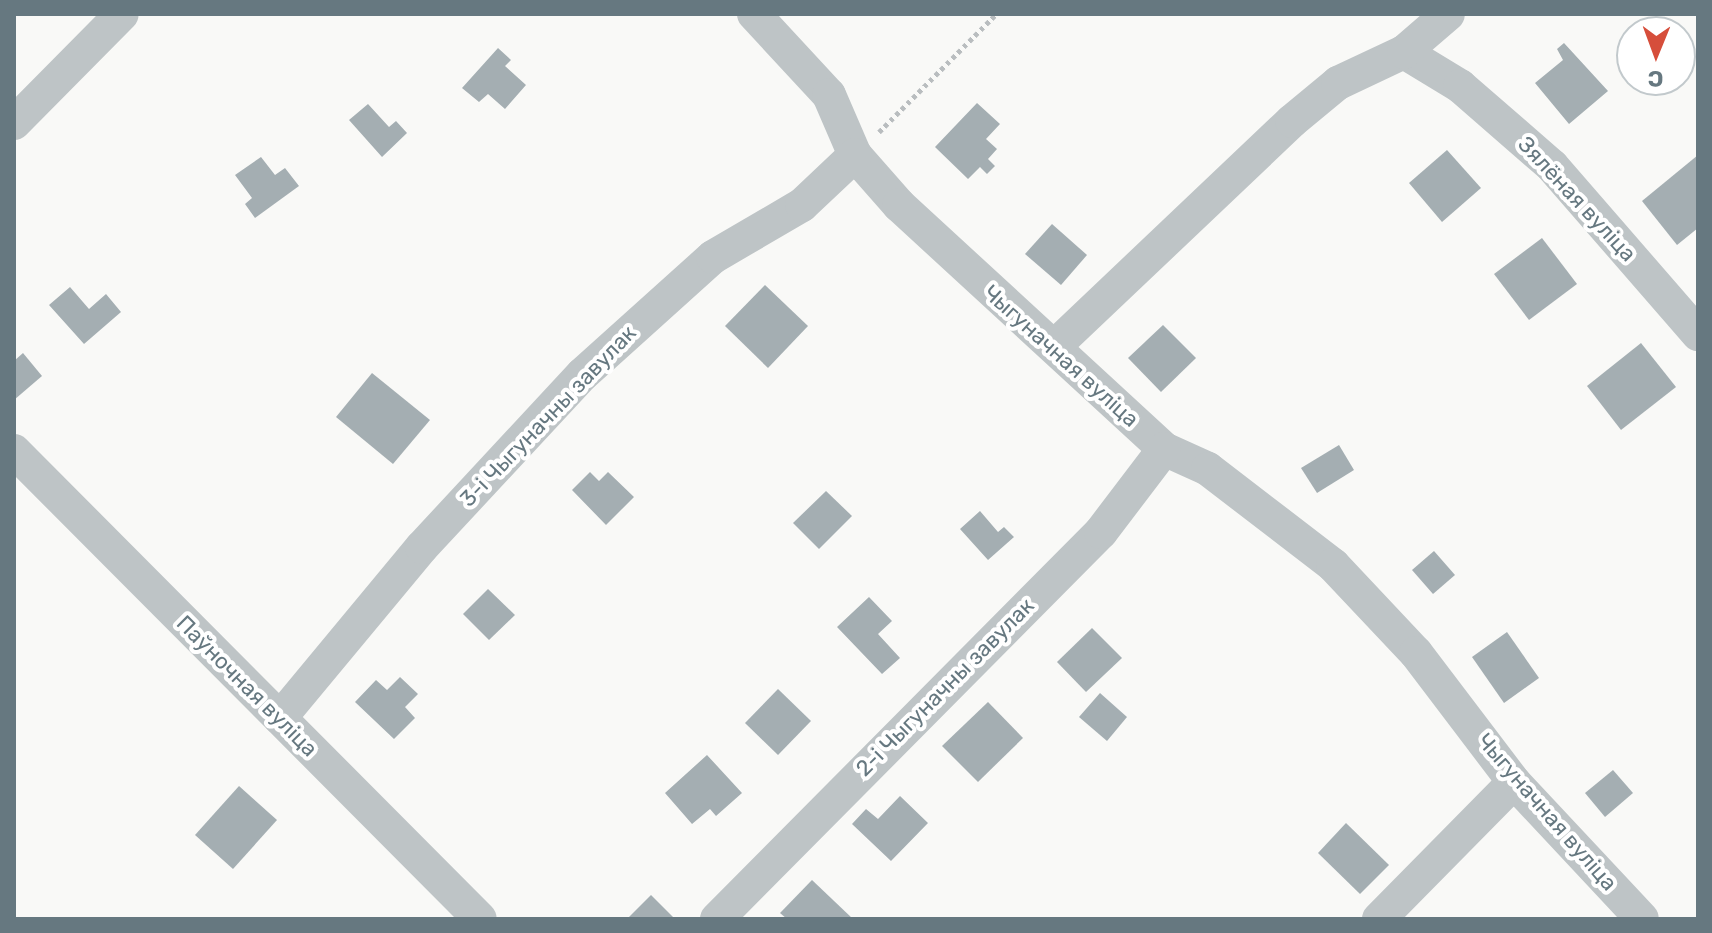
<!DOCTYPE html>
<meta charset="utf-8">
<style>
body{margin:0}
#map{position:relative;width:1712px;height:933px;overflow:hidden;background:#f9f9f7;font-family:Rubik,sans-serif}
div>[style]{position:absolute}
.building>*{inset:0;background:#a4aeb2}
.path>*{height:5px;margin-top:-2.5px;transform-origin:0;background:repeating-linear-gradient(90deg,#b9bdbf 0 4px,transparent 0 8px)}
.minor>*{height:34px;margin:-17px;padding:0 17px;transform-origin:17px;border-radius:17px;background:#bec4c6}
span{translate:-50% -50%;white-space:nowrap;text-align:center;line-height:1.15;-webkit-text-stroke:8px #fff;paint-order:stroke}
.street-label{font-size:22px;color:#667880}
.frame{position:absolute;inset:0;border:16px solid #667880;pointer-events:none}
.north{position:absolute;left:1616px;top:16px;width:80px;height:80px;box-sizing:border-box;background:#fff;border:2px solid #c2c9cc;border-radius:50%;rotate:181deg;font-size:22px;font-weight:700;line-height:32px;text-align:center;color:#667880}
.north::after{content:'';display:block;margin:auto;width:28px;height:36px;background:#d64e3b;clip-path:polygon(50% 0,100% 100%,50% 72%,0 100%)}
</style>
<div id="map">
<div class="building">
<i style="clip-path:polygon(1564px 43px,1608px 91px,1569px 124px,1535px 83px,1563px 60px,1557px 49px)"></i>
<i style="clip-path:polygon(498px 48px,511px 60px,505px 66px,526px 85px,505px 109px,488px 94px,479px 102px,462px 88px)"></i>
<i style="clip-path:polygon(977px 103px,1000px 124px,986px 139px,997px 149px,988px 159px,995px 166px,987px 174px,980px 167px,968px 179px,935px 147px)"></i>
<i style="clip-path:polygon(368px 104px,389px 127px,396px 121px,407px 133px,382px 157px,349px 120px)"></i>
<i style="clip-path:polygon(1447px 150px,1481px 188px,1442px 222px,1409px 183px)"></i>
<i style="clip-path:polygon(1698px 155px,1698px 228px,1677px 245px,1642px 201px)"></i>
<i style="clip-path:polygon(261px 157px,275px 175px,285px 168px,299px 186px,255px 218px,245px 204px,252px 198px,235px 175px)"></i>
<i style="clip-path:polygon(1052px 224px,1087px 255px,1061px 285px,1025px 254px)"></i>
<i style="clip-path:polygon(1542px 238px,1577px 284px,1529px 320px,1494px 274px)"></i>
<i style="clip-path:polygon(765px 285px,808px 326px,768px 368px,725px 326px)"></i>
<i style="clip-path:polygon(70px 287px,89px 309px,106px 294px,121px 312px,84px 344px,49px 305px)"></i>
<i style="clip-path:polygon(1163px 325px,1196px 358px,1161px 392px,1128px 358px)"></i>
<i style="clip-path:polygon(1641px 343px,1676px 387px,1621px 430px,1587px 386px)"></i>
<i style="clip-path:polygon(23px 353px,42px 376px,14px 400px,14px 361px)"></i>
<i style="clip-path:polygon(372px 373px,430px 420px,393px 464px,336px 417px)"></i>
<i style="clip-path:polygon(1339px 445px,1354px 470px,1317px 493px,1301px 468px)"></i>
<i style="clip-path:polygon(590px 472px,599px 481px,608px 472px,634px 497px,606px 525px,572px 490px)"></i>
<i style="clip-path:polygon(826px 491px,852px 516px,819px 549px,793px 523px)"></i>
<i style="clip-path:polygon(980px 511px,998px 532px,1004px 527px,1014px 537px,988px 560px,960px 529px)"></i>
<i style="clip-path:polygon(1434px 551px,1455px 575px,1433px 594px,1412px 570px)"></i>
<i style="clip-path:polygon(488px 589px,515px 615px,489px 640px,463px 614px)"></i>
<i style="clip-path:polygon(869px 597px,892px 621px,878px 634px,900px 658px,882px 674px,837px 627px)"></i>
<i style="clip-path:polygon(1092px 628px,1122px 658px,1086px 692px,1057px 662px)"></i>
<i style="clip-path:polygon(1507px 632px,1539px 678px,1504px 703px,1472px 657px)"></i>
<i style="clip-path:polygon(400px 677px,418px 694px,405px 707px,415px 718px,394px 739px,355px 702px,376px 680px,387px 690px)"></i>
<i style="clip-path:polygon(778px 689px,811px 721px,778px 755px,745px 723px)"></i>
<i style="clip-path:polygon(1100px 693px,1127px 717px,1107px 741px,1079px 717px)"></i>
<i style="clip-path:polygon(988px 702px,1023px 738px,978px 782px,942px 746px)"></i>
<i style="clip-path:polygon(707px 755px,742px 793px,716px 816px,710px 809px,692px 824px,665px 793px)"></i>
<i style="clip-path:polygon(1613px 770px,1633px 793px,1605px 817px,1585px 793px)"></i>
<i style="clip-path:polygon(239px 786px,277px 820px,233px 869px,195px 835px)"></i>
<i style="clip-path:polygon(900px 796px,928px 823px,891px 861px,852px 824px,866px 809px,878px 819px)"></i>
<i style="clip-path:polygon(1346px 823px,1389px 865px,1360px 894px,1318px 853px)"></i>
<i style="clip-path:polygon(812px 880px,853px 919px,787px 919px,780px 913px)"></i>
<i style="clip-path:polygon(651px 895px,673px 917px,627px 919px)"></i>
</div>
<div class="path">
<i style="left:879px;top:132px;width:166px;rotate:-45.2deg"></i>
</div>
<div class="minor">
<i style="left:754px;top:14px;width:110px;rotate:47.2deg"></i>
<i style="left:829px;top:95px;width:65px;rotate:66.6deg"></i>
<i style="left:855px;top:155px;width:67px;rotate:48.7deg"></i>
<i style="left:899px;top:205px;width:360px;rotate:42.6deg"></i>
<i style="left:1164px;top:449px;width:48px;rotate:24.4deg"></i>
<i style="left:1208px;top:469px;width:158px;rotate:37.5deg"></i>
<i style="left:1333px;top:565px;width:121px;rotate:46.7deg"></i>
<i style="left:1416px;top:653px;width:162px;rotate:52.8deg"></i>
<i style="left:1514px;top:782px;width:187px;rotate:46.9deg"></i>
<i style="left:1404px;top:52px;width:66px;rotate:31.3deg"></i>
<i style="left:1460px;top:86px;width:122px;rotate:41deg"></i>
<i style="left:1552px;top:166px;width:223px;rotate:49deg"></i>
<i style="left:14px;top:123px;width:153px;rotate:-45.3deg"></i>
<i style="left:1056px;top:345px;width:325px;rotate:-43.5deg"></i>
<i style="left:1292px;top:121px;width:60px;rotate:-39.6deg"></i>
<i style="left:1338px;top:83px;width:73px;rotate:-25.2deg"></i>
<i style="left:1404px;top:52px;width:58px;rotate:-40.8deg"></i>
<i style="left:14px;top:451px;width:660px;rotate:45.12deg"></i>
<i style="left:280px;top:718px;width:222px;rotate:-50.3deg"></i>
<i style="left:422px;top:547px;width:236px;rotate:-47.1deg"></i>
<i style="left:583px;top:374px;width:175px;rotate:-42deg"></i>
<i style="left:713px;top:257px;width:103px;rotate:-30.3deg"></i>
<i style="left:802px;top:205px;width:73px;rotate:-43.3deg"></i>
<i style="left:717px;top:919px;width:545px;rotate:-45.22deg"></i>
<i style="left:1101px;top:532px;width:104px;rotate:-52.8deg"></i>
<i style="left:1379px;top:919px;width:192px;rotate:-45.4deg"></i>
</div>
<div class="street-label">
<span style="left:1577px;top:199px;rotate:47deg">Зялёная вуліца</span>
<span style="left:1061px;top:356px;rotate:42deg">Чыгуначная вуліца</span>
<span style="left:548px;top:416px;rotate:-46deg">3-і Чыгуначны завулак</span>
<span style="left:247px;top:686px;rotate:45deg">Паўночная вуліца</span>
<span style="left:945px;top:687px;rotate:-45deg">2-і Чыгуначны завулак</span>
<span style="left:1547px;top:812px;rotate:49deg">Чыгуначная вуліца</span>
</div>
<div class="frame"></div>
<div class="north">С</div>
</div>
